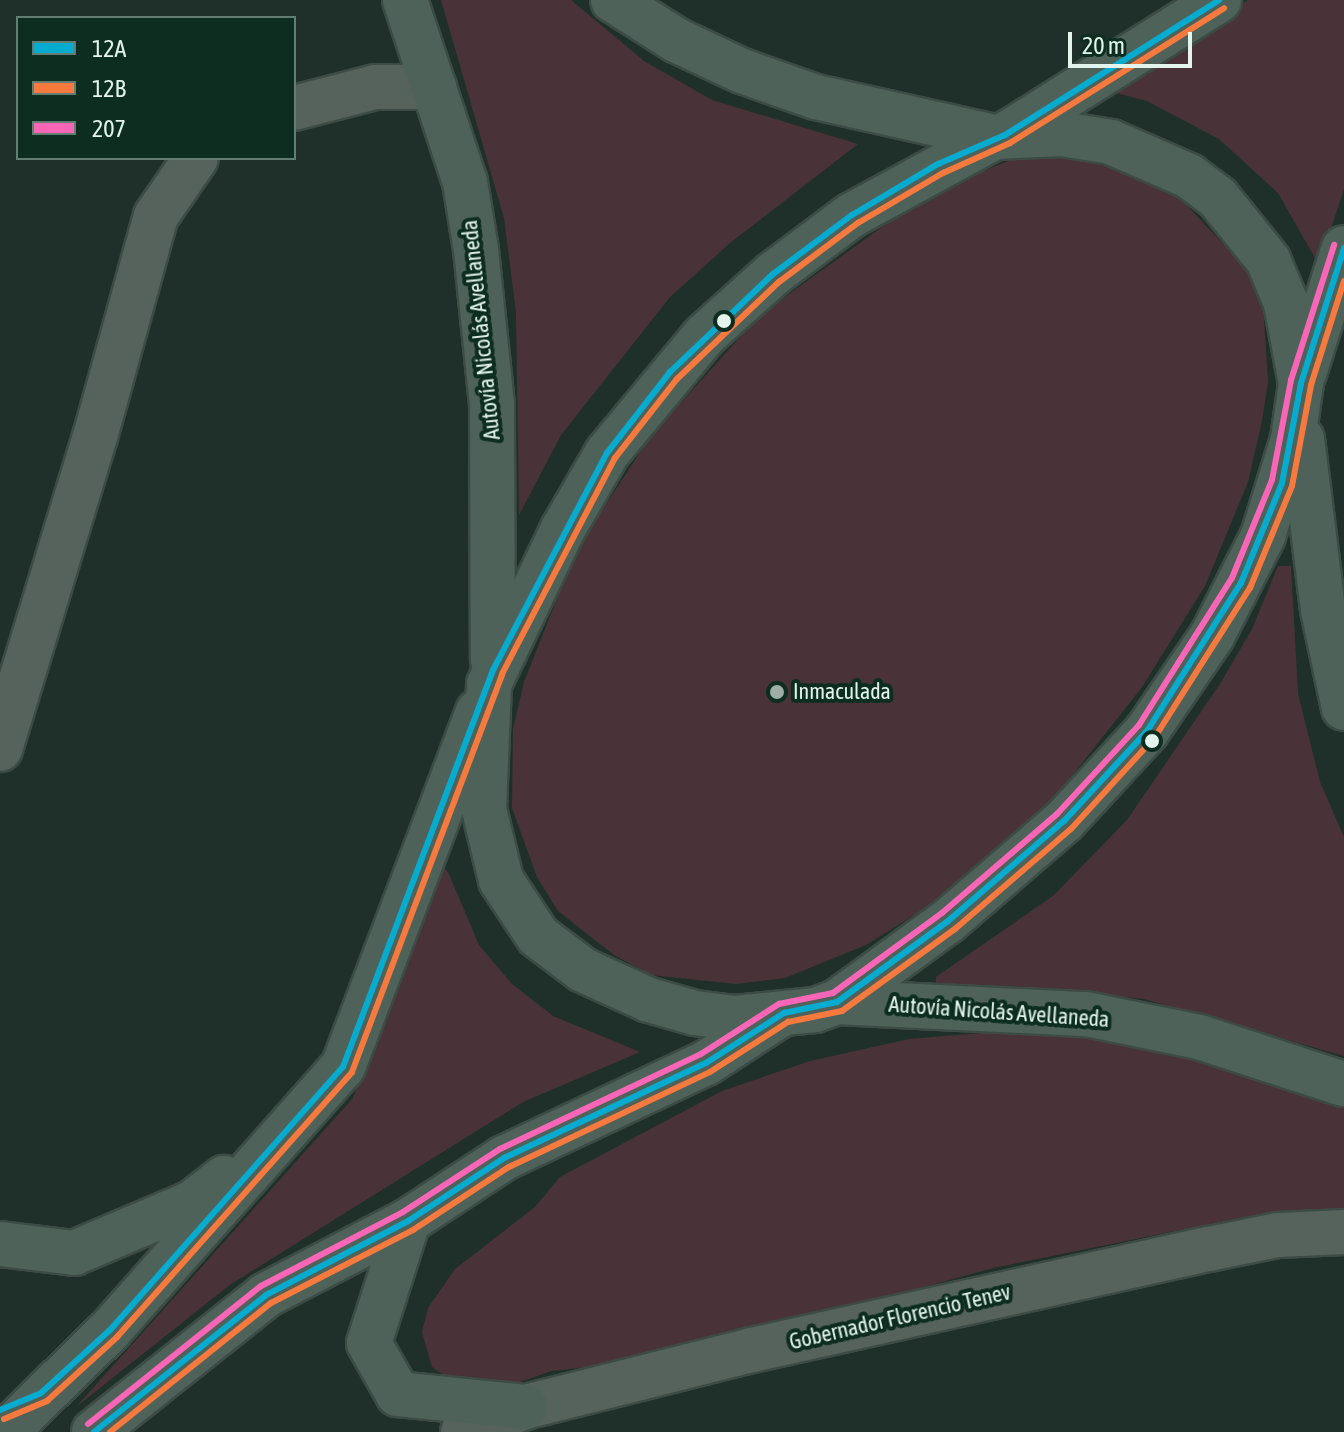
<!DOCTYPE html>
<meta charset="utf-8">
<style>
body{margin:0}
#map{position:relative;width:1344px;height:1432px;overflow:hidden;background:#1f302a;font-family:"Asap Condensed",sans-serif}
div>[style]{position:absolute}
.green>*{inset:0;background:#4a3338}
.roads{filter:drop-shadow(2px 0 #3c4b45) drop-shadow(-2px 0 #3c4b45) drop-shadow(0 2px #3c4b45) drop-shadow(0 -2px #3c4b45)}
.tertiary>*{height:44px;margin:-22px;padding:0 22px;transform-origin:22px;border-radius:22px;background:#56625c}
.trunk>*{height:44px;margin:-22px;padding:0 22px;transform-origin:22px;border-radius:22px;background:#4e625a}
.bus-1>*{height:6px;margin:-3px;padding:0 3px;transform-origin:3px;border-radius:3px;background:#06acd0}
.bus-2>*{height:6px;margin:-3px;padding:0 3px;transform-origin:3px;border-radius:3px;background:#f6793e}
.bus-3>*{height:6px;margin:-3px;padding:0 3px;transform-origin:3px;border-radius:3px;background:#fa66b7}
.dots>*{width:22px;height:22px;translate:-50% -50%;box-sizing:border-box;border:4px solid #0d2d21;border-radius:50%}
span{translate:-50% -50%;white-space:nowrap;text-align:center;line-height:1.15;-webkit-text-stroke:8px #0d2d21;paint-order:stroke}
.street-label{font-size:22px;color:#e2f4eb}
.poi-label{font-size:22px;color:#e2f4eb}
.left{translate:0 -50%;text-align:left}
.legend{position:absolute;left:16px;top:16px;width:280px;height:144px;box-sizing:border-box;background:#0d2d21;border:2px solid #627d72;margin:0;padding:10px 14px;list-style:none;font-size:24px;color:#e2f4eb}
.legend li{display:flex;align-items:center;gap:16px;height:40px}
.legend b{width:40px;border:2px solid #627d72}
.scale{position:absolute;left:1068px;top:32px;width:124px;height:36px;box-sizing:border-box;border:4px solid #e2f4eb;border-top:0;padding-left:10px;font-size:24px;line-height:28px;white-space:nowrap;color:#e2f4eb;-webkit-text-stroke:6px #0d2d21;paint-order:stroke}
</style>
<div id="map">
<div class="green">
<i style="clip-path:polygon(441px 0,571px 0,644px 61px,712px 100px,858px 144px,730px 243px,670px 297px,561px 435px,519px 515px,516px 312px,504px 218px)"></i>
<i style="clip-path:polygon(1248px 0,1344px 0,1344px 189px,1319px 265px,1278px 193px,1219px 139px,1147px 101px,1112px 92px)"></i>
<i style="clip-path:polygon(1054px 154px,1122px 170px,1178px 196px,1243px 265px,1263px 304px,1268px 382px,1262px 421px,1248px 482px,1205px 586px,1142px 687px,1057px 795px,927px 907px,866px 945px,785px 978px,736px 984px,651px 975px,614px 955px,558px 911px,537px 877px,512px 808px,513px 729px,524px 682px,566px 576px,590px 529px,650px 437px,760px 315px,932px 191px,1011px 160px)"></i>
<i style="clip-path:polygon(1278px 566px,1291px 566px,1298px 694px,1320px 782px,1344px 837px,1344px 1056px,1144px 999px,1011px 986px,936px 987px,936px 977px,1053px 896px,1127px 820px,1220px 684px,1252px 629px)"></i>
<i style="clip-path:polygon(439px 862px,448px 872px,479px 945px,512px 984px,553px 1016px,640px 1052px,523px 1102px,231px 1284px,76px 1407px,353px 1098px)"></i>
<i style="clip-path:polygon(994px 1032px,1082px 1034px,1160px 1048px,1344px 1105px,1344px 1211px,1235px 1219px,993px 1268px,783px 1326px,633px 1362px,551px 1371px,500px 1389px,452px 1381px,432px 1367px,422px 1332px,428px 1308px,455px 1269px,535px 1207px,560px 1177px,722px 1091px,810px 1061px,909px 1039px)"></i>
</div>
<div class="roads">
<div class="tertiary">
<i style="left:294px;top:108px;width:84px;rotate:-14.5deg"></i>
<i style="left:375px;top:87px;width:59px"></i>
<i style="left:0;top:749px;width:326px;rotate:-73.1deg"></i>
<i style="left:95px;top:437px;width:229px;rotate:-74.6deg"></i>
<i style="left:156px;top:216px;width:70px;rotate:-55.4deg"></i>
<i style="left:463px;top:1432px;width:67px;rotate:-22deg"></i>
<i style="left:525px;top:1407px;width:234px;rotate:-14.1deg"></i>
<i style="left:752px;top:1350px;width:468px;rotate:-12.5deg"></i>
<i style="left:1209px;top:1249px;width:70px;rotate:-11.5deg"></i>
<i style="left:1278px;top:1235px;width:66px;rotate:-2.6deg"></i>
</div>
<div class="trunk">
<i style="left:405px;top:0;width:192px;rotate:71.8deg"></i>
<i style="left:465px;top:182px;width:69px;rotate:80.8deg"></i>
<i style="left:476px;top:250px;width:156px;rotate:84.1deg"></i>
<i style="left:492px;top:405px;width:255px;rotate:89.8deg"></i>
<i style="left:613px;top:0;width:75px;rotate:32.4deg"></i>
<i style="left:676px;top:40px;width:73px;rotate:25.2deg"></i>
<i style="left:742px;top:71px;width:78px;rotate:19.4deg"></i>
<i style="left:816px;top:97px;width:183px;rotate:12.6deg"></i>
<i style="left:1062px;top:134px;width:50px;rotate:9.3deg"></i>
<i style="left:1111px;top:142px;width:85px;rotate:23.6deg"></i>
<i style="left:1189px;top:176px;width:36px;rotate:37deg"></i>
<i style="left:1218px;top:198px;width:80px;rotate:51.1deg"></i>
<i style="left:1268px;top:260px;width:47px;rotate:67.3deg"></i>
<i style="left:1286px;top:303px;width:81px;rotate:79.4deg"></i>
<i style="left:1301px;top:383px;width:57px;rotate:98.1deg"></i>
<i style="left:1293px;top:439px;width:102px;rotate:107.2deg"></i>
<i style="left:1263px;top:536px;width:112px;rotate:117deg"></i>
<i style="left:1212px;top:636px;width:115px;rotate:124.4deg"></i>
<i style="left:1147px;top:731px;width:122px;rotate:132.7deg"></i>
<i style="left:1064px;top:821px;width:153px;rotate:139.2deg"></i>
<i style="left:948px;top:921px;width:137px;rotate:143.9deg"></i>
<i style="left:837px;top:1002px;width:23px;rotate:160deg"></i>
<i style="left:815px;top:1010px;width:80px;rotate:174.3deg"></i>
<i style="left:735px;top:1018px;width:40px;rotate:-172.9deg"></i>
<i style="left:695px;top:1013px;width:48px;rotate:-164.2deg"></i>
<i style="left:649px;top:1000px;width:72px;rotate:-155.6deg"></i>
<i style="left:583px;top:970px;width:56px;rotate:-142.9deg"></i>
<i style="left:538px;top:936px;width:67px;rotate:-123.5deg"></i>
<i style="left:501px;top:880px;width:73px;rotate:-103.5deg"></i>
<i style="left:484px;top:809px;width:125px;rotate:-87.7deg"></i>
<i style="left:489px;top:684px;width:172px;rotate:-64.5deg"></i>
<i style="left:563px;top:529px;width:88px;rotate:-59.9deg"></i>
<i style="left:607px;top:453px;width:152px;rotate:-50.3deg"></i>
<i style="left:704px;top:336px;width:93px;rotate:-41.9deg"></i>
<i style="left:773px;top:274px;width:99px;rotate:-36.8deg"></i>
<i style="left:852px;top:215px;width:163px;rotate:-28.6deg"></i>
<i style="left:995px;top:137px;width:67px;rotate:-2.6deg"></i>
<i style="left:1005px;top:135px;width:253px;rotate:-32.2deg"></i>
<i style="left:1304px;top:373px;width:131px;rotate:-72.3deg"></i>
<i style="left:1302px;top:439px;width:172px;rotate:83deg"></i>
<i style="left:1323px;top:610px;width:100px;rotate:77.9deg"></i>
<i style="left:837px;top:1002px;width:249px;rotate:2.8deg"></i>
<i style="left:1086px;top:1014px;width:115px;rotate:11.5deg"></i>
<i style="left:1199px;top:1037px;width:152px;rotate:18deg"></i>
<i style="left:408px;top:1221px;width:128px;rotate:107.7deg"></i>
<i style="left:369px;top:1343px;width:59px;rotate:60.4deg"></i>
<i style="left:398px;top:1394px;width:128px;rotate:5.8deg"></i>
<i style="left:0;top:1244px;width:75px;rotate:6.9deg"></i>
<i style="left:74px;top:1253px;width:128px;rotate:-23deg"></i>
<i style="left:192px;top:1203px;width:41px;rotate:-38deg"></i>
<i style="left:6px;top:1432px;width:146px;rotate:-44.4deg"></i>
<i style="left:110px;top:1330px;width:351px;rotate:-48.5deg"></i>
<i style="left:343px;top:1067px;width:380px;rotate:-69.2deg"></i>
<i style="left:94px;top:1432px;width:220px;rotate:-38.5deg"></i>
<i style="left:266px;top:1295px;width:160px;rotate:-27.5deg"></i>
<i style="left:408px;top:1221px;width:115px;rotate:-33.3deg"></i>
<i style="left:504px;top:1158px;width:223px;rotate:-25.2deg"></i>
<i style="left:706px;top:1063px;width:88px;rotate:-33deg"></i>
</div>
</div>
<div class="bus-1">
<i style="left:0;top:1410px;width:44px;rotate:-22.5deg"></i>
<i style="left:41px;top:1393px;width:93px;rotate:-42.4deg"></i>
<i style="left:110px;top:1330px;width:351px;rotate:-48.5deg"></i>
<i style="left:343px;top:1067px;width:424px;rotate:-69.3deg"></i>
<i style="left:493px;top:670px;width:245px;rotate:-62.3deg"></i>
<i style="left:607px;top:453px;width:103px;rotate:-52.1deg"></i>
<i style="left:670px;top:372px;width:142px;rotate:-43.6deg"></i>
<i style="left:773px;top:274px;width:99px;rotate:-36.8deg"></i>
<i style="left:852px;top:215px;width:100px;rotate:-30.7deg"></i>
<i style="left:938px;top:164px;width:73px;rotate:-23.4deg"></i>
<i style="left:1005px;top:135px;width:253px;rotate:-32.2deg"></i>
<i style="left:94px;top:1432px;width:220px;rotate:-38.5deg"></i>
<i style="left:266px;top:1295px;width:160px;rotate:-27.5deg"></i>
<i style="left:408px;top:1221px;width:115px;rotate:-33.3deg"></i>
<i style="left:504px;top:1158px;width:223px;rotate:-25.2deg"></i>
<i style="left:706px;top:1063px;width:93px;rotate:-32.7deg"></i>
<i style="left:784px;top:1013px;width:54px;rotate:-11.7deg"></i>
<i style="left:837px;top:1002px;width:137px;rotate:-36.1deg"></i>
<i style="left:948px;top:921px;width:153px;rotate:-40.8deg"></i>
<i style="left:1064px;top:821px;width:122px;rotate:-47.3deg"></i>
<i style="left:1147px;top:731px;width:175px;rotate:-57.6deg"></i>
<i style="left:1241px;top:583px;width:108px;rotate:-67.7deg"></i>
<i style="left:1282px;top:483px;width:102px;rotate:-79.2deg"></i>
<i style="left:1301px;top:383px;width:142px;rotate:-72.3deg"></i>
</div>
<div class="bus-2">
<i style="left:4px;top:1419px;width:47px;rotate:-22.7deg"></i>
<i style="left:47px;top:1401px;width:95px;rotate:-42.4deg"></i>
<i style="left:117px;top:1337px;width:354px;rotate:-48.4deg"></i>
<i style="left:352px;top:1072px;width:425px;rotate:-69.3deg"></i>
<i style="left:502px;top:674px;width:244px;rotate:-62.4deg"></i>
<i style="left:615px;top:458px;width:100px;rotate:-51.9deg"></i>
<i style="left:677px;top:379px;width:141px;rotate:-43.6deg"></i>
<i style="left:779px;top:282px;width:99px;rotate:-36.8deg"></i>
<i style="left:858px;top:223px;width:99px;rotate:-30.5deg"></i>
<i style="left:943px;top:173px;width:73px;rotate:-24.1deg"></i>
<i style="left:1010px;top:143px;width:253px;rotate:-32.2deg"></i>
<i style="left:110px;top:1432px;width:206px;rotate:-38.7deg"></i>
<i style="left:271px;top:1303px;width:160px;rotate:-27.2deg"></i>
<i style="left:413px;top:1230px;width:115px;rotate:-33.3deg"></i>
<i style="left:509px;top:1167px;width:222px;rotate:-25.3deg"></i>
<i style="left:710px;top:1072px;width:93px;rotate:-32.7deg"></i>
<i style="left:788px;top:1022px;width:55px;rotate:-11.5deg"></i>
<i style="left:842px;top:1011px;width:140px;rotate:-36deg"></i>
<i style="left:955px;top:929px;width:153px;rotate:-40.8deg"></i>
<i style="left:1071px;top:829px;width:125px;rotate:-47.6deg"></i>
<i style="left:1155px;top:737px;width:177px;rotate:-57.5deg"></i>
<i style="left:1250px;top:588px;width:110px;rotate:-67.6deg"></i>
<i style="left:1292px;top:486px;width:103px;rotate:-79.3deg"></i>
<i style="left:1311px;top:385px;width:109px;rotate:-72.4deg"></i>
</div>
<div class="bus-3">
<i style="left:88px;top:1424px;width:221px;rotate:-38.6deg"></i>
<i style="left:261px;top:1286px;width:160px;rotate:-27.5deg"></i>
<i style="left:403px;top:1212px;width:116px;rotate:-33deg"></i>
<i style="left:500px;top:1149px;width:222px;rotate:-25.3deg"></i>
<i style="left:701px;top:1054px;width:93px;rotate:-32.7deg"></i>
<i style="left:779px;top:1004px;width:55px;rotate:-11.5deg"></i>
<i style="left:833px;top:993px;width:135px;rotate:-36.3deg"></i>
<i style="left:942px;top:913px;width:152px;rotate:-40.7deg"></i>
<i style="left:1057px;top:814px;width:121px;rotate:-47.3deg"></i>
<i style="left:1139px;top:725px;width:174px;rotate:-57.7deg"></i>
<i style="left:1232px;top:578px;width:106px;rotate:-67.8deg"></i>
<i style="left:1272px;top:480px;width:102px;rotate:-79.2deg"></i>
<i style="left:1291px;top:380px;width:142px;rotate:-72.3deg"></i>
</div>
<div class="dots">
<i style="left:724px;top:321px;background:#e2f4eb"></i>
<i style="left:777px;top:692px;background:#9eafa7"></i>
<i style="left:1152px;top:741px;background:#e2f4eb"></i>
</div>
<div class="street-label">
<span style="left:481px;top:330px;rotate:-96deg">Autovía Nicolás Avellaneda</span>
<span style="left:999px;top:1012px;rotate:4deg">Autovía Nicolás Avellaneda</span>
<span style="left:900px;top:1317px;rotate:-13deg">Gobernador Florencio Tenev</span>
</div>
<div class="poi-label">
<span class="left" style="left:793px;top:692px">Inmaculada</span>
</div>
<ul class="legend">
<li><b style="height:10px;background:#06acd0"></b>12A</li>
<li><b style="height:10px;background:#f6793e"></b>12B</li>
<li><b style="height:10px;background:#fa66b7"></b>207</li>
</ul>
<div class="scale">20 m</div>
</div>
